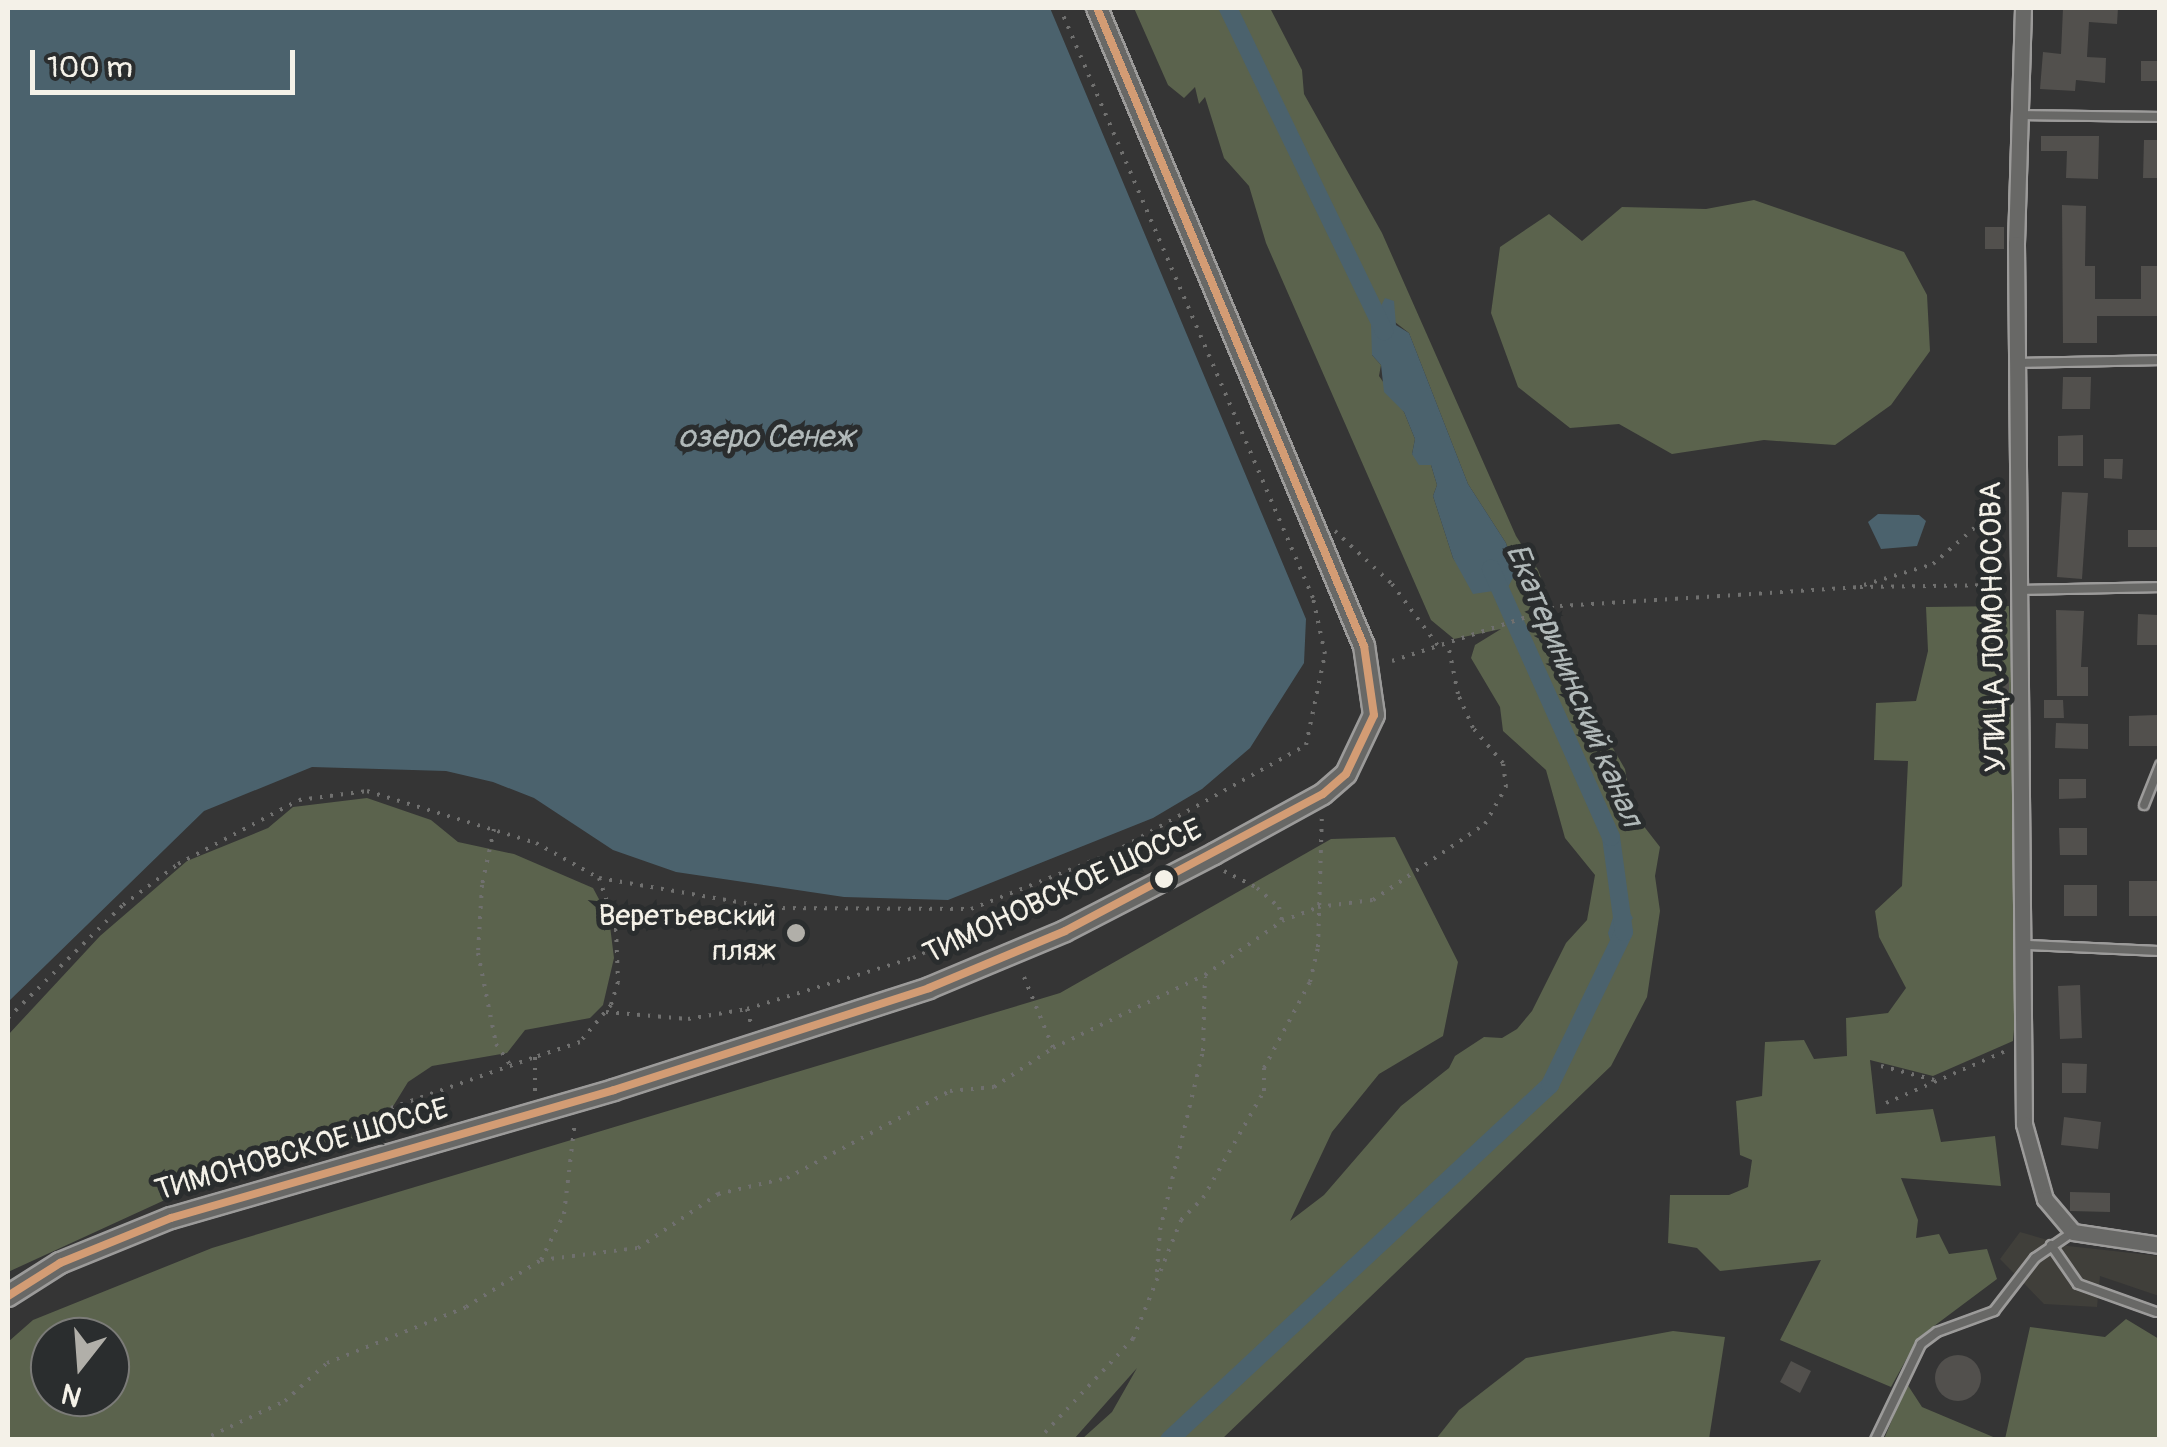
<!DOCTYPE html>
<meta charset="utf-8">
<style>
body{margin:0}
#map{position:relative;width:2167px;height:1447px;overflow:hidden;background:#353535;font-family:Pangolin,sans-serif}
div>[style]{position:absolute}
.built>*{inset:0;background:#403f3a}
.green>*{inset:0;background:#5b634d}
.water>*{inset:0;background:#4b626d}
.canal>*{height:18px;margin:-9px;padding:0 9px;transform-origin:9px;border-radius:9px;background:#4b626d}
.building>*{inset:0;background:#52504d}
.round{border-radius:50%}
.path>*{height:4px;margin-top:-2px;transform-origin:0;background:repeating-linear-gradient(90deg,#70706f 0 2.5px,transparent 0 10.5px)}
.roads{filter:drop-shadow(2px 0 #9c9b9a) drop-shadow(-2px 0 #9c9b9a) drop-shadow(0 2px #9c9b9a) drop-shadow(0 -2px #9c9b9a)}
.service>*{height:8px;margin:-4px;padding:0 4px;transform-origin:4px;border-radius:4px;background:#686866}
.minor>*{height:15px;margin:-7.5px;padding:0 7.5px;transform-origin:7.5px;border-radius:7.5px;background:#686866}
.tertiary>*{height:20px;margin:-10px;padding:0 10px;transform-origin:10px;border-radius:10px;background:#686866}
.bus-1>*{height:8px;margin:-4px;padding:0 4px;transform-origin:4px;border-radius:4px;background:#d39c74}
.dots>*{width:28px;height:28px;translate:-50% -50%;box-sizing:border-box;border:5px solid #2a2d2e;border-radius:50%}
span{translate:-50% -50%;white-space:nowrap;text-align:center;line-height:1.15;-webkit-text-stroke:10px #2a2d2e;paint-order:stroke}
.street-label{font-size:30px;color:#f4f1e8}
.poi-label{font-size:30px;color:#f4f1e8}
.right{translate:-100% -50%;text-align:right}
.water-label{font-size:32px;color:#b1b9b9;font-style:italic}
.frame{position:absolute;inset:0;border:10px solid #f4f1e8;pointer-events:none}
.north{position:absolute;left:30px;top:1317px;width:100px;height:100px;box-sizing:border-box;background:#2a2d2e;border:2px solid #7b7b78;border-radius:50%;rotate:197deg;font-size:28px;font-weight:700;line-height:40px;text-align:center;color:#f4f1e8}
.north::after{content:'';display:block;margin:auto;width:35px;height:45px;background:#b1afa9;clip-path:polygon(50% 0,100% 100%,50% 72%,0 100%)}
.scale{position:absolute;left:30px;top:50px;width:265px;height:45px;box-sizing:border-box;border:5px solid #f4f1e8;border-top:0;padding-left:12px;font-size:30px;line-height:35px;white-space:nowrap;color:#f4f1e8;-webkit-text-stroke:8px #2a2d2e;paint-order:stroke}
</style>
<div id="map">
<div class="built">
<i style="clip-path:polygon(2020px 1232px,2068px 1246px,2159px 1256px,2159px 1296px,2100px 1276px,2097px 1307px,2044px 1304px,2000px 1259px)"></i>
</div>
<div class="green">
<i style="clip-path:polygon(evenodd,1134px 8px,1270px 8px,1302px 70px,1304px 94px,1382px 233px,1516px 536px,1538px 570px,1550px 601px,1546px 623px,1553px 644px,1625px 769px,1632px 811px,1660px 847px,1655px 876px,1660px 911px,1647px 997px,1611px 1066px,1222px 1439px,1082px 1439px,1112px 1412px,1137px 1368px,1074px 1439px,8px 1439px,8px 1342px,33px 1320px,212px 1248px,1060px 993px,1331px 839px,1395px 837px,1458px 962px,1443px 1036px,1379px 1074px,1332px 1132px,1290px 1221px,1324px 1195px,1401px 1106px,1449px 1068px,1455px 1056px,1484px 1037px,1502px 1038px,1517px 1029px,1532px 1011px,1566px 943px,1587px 920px,1595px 875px,1565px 838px,1546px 770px,1503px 731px,1500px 707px,1471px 658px,1475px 645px,1501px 629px,1454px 639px,1431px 620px,1266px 243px,1249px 186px,1224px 158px,1205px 97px,1199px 104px,1195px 87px,1184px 98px,1168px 85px,1134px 8px,1377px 308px,1409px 333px,1468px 484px,1506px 543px,1515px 574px,1496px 589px,1477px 591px,1453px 558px,1433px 496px,1437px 485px,1431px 465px,1412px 454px,1415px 439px,1404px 412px,1379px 376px,1381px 365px,1372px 355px,1377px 308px,1134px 8px,50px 1337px,110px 1337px,110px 1397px,50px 1397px,50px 1337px)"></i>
<i style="clip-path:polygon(1754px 200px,1904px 252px,1927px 295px,1930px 351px,1891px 405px,1835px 445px,1764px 440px,1672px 454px,1619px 424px,1570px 428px,1518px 387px,1491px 313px,1500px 247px,1549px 214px,1582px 241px,1622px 207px,1706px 209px)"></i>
<i style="clip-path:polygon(2009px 606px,2021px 949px,2013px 1041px,1933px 1076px,1870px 1060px,1876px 1114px,1933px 1109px,1941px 1142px,1995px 1136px,2001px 1186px,1901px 1178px,1918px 1220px,1916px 1238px,1939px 1234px,1949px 1254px,1987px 1249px,1997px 1279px,1918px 1338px,1891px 1387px,1780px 1340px,1821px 1260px,1720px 1271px,1697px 1248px,1668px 1243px,1670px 1195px,1729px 1195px,1748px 1187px,1752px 1160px,1740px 1155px,1736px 1101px,1762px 1096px,1765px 1042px,1804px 1040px,1814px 1059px,1847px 1056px,1846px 1018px,1888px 1013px,1906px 988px,1879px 937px,1875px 911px,1902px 886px,1908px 761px,1874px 760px,1876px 703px,1916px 701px,1928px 651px,1926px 607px)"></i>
<i style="clip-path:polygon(367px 798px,431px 820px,458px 842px,514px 854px,593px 888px,609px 918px,614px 958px,603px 1005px,590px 1018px,525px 1030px,507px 1053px,432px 1066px,408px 1082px,376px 1134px,191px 1188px,8px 1272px,8px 1035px,100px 936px,187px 861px,268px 828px,293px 807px)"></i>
<i style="clip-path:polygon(2126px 1319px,2159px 1339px,2159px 1439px,2005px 1439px,2030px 1327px,2105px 1337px)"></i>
<i style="clip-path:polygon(1673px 1331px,1725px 1337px,1709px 1439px,1436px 1439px,1459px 1410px,1526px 1358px)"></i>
<i style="clip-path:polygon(1907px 1384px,1922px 1407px,1998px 1439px,1884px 1439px)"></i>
</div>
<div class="water">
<i style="clip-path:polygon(8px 8px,1050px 8px,1306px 619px,1304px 663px,1250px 748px,1202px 789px,1153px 818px,948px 900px,844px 897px,676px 872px,613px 850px,534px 798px,493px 782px,446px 771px,312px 767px,204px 811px,8px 1002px)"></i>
<i style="clip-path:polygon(1385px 298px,1394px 301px,1396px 325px,1409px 333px,1468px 484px,1506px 543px,1515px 574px,1507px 589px,1473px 594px,1453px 558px,1433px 496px,1437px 485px,1431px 465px,1419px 465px,1412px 454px,1415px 439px,1404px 412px,1384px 392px,1381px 365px,1372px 355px,1371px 325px)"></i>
<i style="clip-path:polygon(1878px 514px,1919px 515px,1926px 521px,1917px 546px,1881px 549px,1868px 522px)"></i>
<i style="clip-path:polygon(1626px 907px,1633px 918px,1622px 934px,1625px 946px,1614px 954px,1608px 933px,1615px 911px)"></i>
</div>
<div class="canal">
<i style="left:1228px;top:8px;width:359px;rotate:64.2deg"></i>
<i style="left:1169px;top:1440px;width:521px;rotate:-42.98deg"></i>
<i style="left:1550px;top:1085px;width:170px;rotate:-64.2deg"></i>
<i style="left:1624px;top:932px;width:96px;rotate:-97.8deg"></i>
<i style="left:1611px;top:837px;width:294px;rotate:-114.1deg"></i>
</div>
<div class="building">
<i style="clip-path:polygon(2063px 8px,2118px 8px,2117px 24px,2089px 22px,2087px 57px,2106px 58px,2105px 83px,2076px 80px,2075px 91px,2040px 89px,2043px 52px,2061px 54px)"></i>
<i style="clip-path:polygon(2141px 61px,2160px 61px,2160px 81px,2141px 81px)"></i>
<i style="clip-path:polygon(2041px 136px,2099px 136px,2098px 179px,2066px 178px,2067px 151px,2041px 151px)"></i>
<i style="clip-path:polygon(2144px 140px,2160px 140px,2160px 178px,2143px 178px)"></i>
<i style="clip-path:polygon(2062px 205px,2086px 206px,2085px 266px,2095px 266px,2095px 299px,2141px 299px,2141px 266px,2159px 266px,2159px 316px,2097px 316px,2097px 343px,2063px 343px)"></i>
<i style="clip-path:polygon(1985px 227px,2004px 227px,2004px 249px,1985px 249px)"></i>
<i style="clip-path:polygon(2063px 377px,2091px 377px,2090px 409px,2062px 409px)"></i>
<i style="clip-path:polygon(2083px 435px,2083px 466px,2058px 466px,2058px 436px)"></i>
<i style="clip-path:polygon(2104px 459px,2123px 459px,2122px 479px,2104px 478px)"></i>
<i style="clip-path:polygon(2062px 492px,2088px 493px,2082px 579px,2057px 577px)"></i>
<i style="clip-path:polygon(2128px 530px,2160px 530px,2160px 547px,2128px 547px)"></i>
<i style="clip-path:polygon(2056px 610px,2084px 611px,2081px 667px,2088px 667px,2088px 696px,2057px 696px)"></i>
<i style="clip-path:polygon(2138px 614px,2158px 615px,2157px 645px,2137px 645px)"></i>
<i style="clip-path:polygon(1996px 677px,2009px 677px,2009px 723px,1997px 724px)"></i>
<i style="clip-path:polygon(2044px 700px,2063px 700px,2064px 718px,2044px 718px)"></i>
<i style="clip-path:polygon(2157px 715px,2158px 746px,2129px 746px,2129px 716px)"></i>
<i style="clip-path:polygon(2056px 723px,2088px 724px,2088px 749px,2055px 748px)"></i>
<i style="clip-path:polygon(2059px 779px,2086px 779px,2086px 798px,2059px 799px)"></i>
<i style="clip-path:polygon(2059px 828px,2087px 828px,2087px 855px,2060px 855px)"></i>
<i style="clip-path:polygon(2129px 881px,2160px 881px,2160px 916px,2129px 916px)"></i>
<i style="clip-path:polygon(2064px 885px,2097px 885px,2097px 916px,2064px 916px)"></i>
<i style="clip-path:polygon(2080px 985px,2082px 1038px,2060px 1039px,2058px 986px)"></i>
<i style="clip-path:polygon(2062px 1063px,2087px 1064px,2086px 1093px,2062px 1093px)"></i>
<i style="clip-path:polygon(2064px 1117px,2101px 1122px,2098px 1149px,2061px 1145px)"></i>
<i style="clip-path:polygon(2070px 1192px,2110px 1193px,2110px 1212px,2070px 1211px)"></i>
<i class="round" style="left:1935px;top:1355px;width:46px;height:46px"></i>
<i style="clip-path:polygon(1791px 1361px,1811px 1371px,1800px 1393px,1780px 1382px)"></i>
</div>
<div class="path">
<i style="left:1335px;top:531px;width:78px;rotate:42.9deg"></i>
<i style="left:1392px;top:584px;width:79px;rotate:53.3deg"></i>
<i style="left:1864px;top:585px;width:72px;rotate:-16.9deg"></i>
<i style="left:1933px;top:564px;width:93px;rotate:-41.1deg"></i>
<i style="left:1392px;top:661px;width:177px;rotate:-18.1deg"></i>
<i style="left:1560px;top:606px;width:301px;rotate:-3.6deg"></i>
<i style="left:1860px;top:587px;width:142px;rotate:-0.8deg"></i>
<i style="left:494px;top:829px;width:57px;rotate:102.1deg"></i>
<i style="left:482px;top:885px;width:68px;rotate:93.4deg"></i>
<i style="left:478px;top:953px;width:93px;rotate:78.8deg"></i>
<i style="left:496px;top:1044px;width:27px;rotate:56deg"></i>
<i style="left:1114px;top:852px;width:28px;rotate:60deg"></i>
<i style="left:1224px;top:871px;width:37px;rotate:27deg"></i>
<i style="left:1257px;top:888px;width:29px;rotate:41deg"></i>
<i style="left:1279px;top:907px;width:14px;rotate:78deg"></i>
<i style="left:599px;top:878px;width:176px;rotate:9.8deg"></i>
<i style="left:772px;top:908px;width:199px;rotate:0.3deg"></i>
<i style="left:971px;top:909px;width:154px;rotate:-21.7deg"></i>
<i style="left:1114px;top:852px;width:220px;rotate:-29.1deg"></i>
<i style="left:1306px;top:745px;width:93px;rotate:-78.2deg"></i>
<i style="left:1325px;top:654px;width:57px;rotate:-102.1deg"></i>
<i style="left:1313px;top:598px;width:642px;rotate:-113.21deg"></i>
<i style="left:1024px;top:977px;width:77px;rotate:67.8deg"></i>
<i style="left:747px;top:1009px;width:20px;rotate:75deg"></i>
<i style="left:606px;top:1012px;width:82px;rotate:4.9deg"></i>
<i style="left:688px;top:1019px;width:60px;rotate:-9.6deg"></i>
<i style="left:747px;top:1009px;width:174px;rotate:-17.1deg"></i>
<i style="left:913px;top:958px;width:178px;rotate:-25.3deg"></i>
<i style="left:1074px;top:882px;width:41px;rotate:-37.1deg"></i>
<i style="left:8px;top:1018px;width:161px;rotate:-44.5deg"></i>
<i style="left:123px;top:905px;width:69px;rotate:-36.7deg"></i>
<i style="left:178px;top:864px;width:137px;rotate:-27.9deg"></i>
<i style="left:299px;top:800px;width:69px;rotate:-7.5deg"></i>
<i style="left:367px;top:791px;width:177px;rotate:17.1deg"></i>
<i style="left:536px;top:843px;width:72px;rotate:29.1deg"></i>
<i style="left:599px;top:878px;width:54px;rotate:71.6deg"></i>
<i style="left:616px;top:929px;width:53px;rotate:87.8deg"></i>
<i style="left:618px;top:982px;width:24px;rotate:107deg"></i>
<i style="left:611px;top:1005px;width:48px;rotate:130deg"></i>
<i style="left:580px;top:1042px;width:47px;rotate:161.6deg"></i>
<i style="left:535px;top:1057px;width:36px;rotate:90deg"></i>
<i style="left:1881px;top:1066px;width:55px;rotate:14.8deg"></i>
<i style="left:1886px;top:1103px;width:133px;rotate:-23.5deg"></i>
<i style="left:391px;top:1108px;width:153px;rotate:-19.5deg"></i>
<i style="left:541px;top:1260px;width:51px;rotate:-63.4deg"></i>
<i style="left:564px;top:1214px;width:94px;rotate:-83.3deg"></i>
<i style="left:1157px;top:1272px;width:42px;rotate:-85.9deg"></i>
<i style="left:1160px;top:1230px;width:184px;rotate:-76.5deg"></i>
<i style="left:1203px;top:1051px;width:74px;rotate:-88.5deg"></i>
<i style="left:202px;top:1440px;width:92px;rotate:-25.2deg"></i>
<i style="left:285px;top:1401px;width:57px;rotate:-42.1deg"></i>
<i style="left:327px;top:1363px;width:150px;rotate:-21.9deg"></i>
<i style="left:466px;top:1307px;width:89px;rotate:-32.1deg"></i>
<i style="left:541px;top:1260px;width:98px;rotate:-7.1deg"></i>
<i style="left:638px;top:1248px;width:97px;rotate:-34deg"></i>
<i style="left:718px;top:1194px;width:71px;rotate:-13.1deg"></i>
<i style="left:787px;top:1178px;width:185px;rotate:-28.1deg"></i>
<i style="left:950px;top:1091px;width:44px;rotate:-5.2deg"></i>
<i style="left:994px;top:1087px;width:71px;rotate:-33.5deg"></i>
<i style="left:1053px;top:1048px;width:169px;rotate:-25.7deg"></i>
<i style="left:1205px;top:975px;width:94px;rotate:-35deg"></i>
<i style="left:1282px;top:921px;width:39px;rotate:-21deg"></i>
<i style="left:1318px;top:907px;width:55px;rotate:-7.3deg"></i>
<i style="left:1373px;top:900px;width:135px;rotate:-34.2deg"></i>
<i style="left:1485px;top:824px;width:43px;rotate:-60.4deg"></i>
<i style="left:1506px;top:787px;width:24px;rotate:-97deg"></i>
<i style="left:1503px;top:763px;width:46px;rotate:-130.6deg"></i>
<i style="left:1473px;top:728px;width:37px;rotate:-114deg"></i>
<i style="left:1458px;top:694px;width:51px;rotate:-101.3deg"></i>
<i style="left:1038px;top:1440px;width:139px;rotate:-46.8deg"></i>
<i style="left:1133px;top:1339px;width:128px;rotate:-68deg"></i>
<i style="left:1181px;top:1220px;width:31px;rotate:-45deg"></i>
<i style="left:1203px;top:1198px;width:123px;rotate:-60.3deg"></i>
<i style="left:1264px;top:1091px;width:23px;rotate:-90deg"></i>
<i style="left:1264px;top:1068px;width:98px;rotate:-61.9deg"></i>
<i style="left:1310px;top:982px;width:36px;rotate:-77deg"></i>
<i style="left:1318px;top:947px;width:132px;rotate:-88.3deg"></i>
</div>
<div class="roads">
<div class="service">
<i style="left:2021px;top:115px;width:139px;rotate:0.8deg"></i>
<i style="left:2019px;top:363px;width:141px;rotate:-1.2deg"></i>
<i style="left:2022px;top:590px;width:138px;rotate:-1.2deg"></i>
<i style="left:2144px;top:805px;width:43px;rotate:-68.2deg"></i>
<i style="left:2027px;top:945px;width:133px;rotate:2.6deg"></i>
<i style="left:2051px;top:1245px;width:47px;rotate:55.3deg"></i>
<i style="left:2078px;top:1284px;width:83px;rotate:19.7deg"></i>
<i style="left:1875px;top:1440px;width:106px;rotate:-64.4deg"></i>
<i style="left:1921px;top:1344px;width:20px;rotate:-37deg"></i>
<i style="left:1937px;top:1332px;width:61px;rotate:-20.2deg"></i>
<i style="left:1994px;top:1311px;width:67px;rotate:-52.3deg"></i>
<i style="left:2035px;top:1258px;width:46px;rotate:-34.4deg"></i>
</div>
<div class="minor">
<i style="left:2023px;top:8px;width:236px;rotate:91.7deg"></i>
<i style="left:2016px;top:244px;width:880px;rotate:89.48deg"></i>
<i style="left:2024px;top:1124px;width:78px;rotate:74.4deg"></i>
<i style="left:2045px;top:1199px;width:43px;rotate:49.7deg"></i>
<i style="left:2073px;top:1232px;width:88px;rotate:8.5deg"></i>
</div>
<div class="tertiary">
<i style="left:8px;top:1296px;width:62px;rotate:-32.4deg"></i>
<i style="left:60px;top:1263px;width:120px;rotate:-22.1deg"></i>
<i style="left:171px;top:1218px;width:461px;rotate:-16.1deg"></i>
<i style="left:614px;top:1090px;width:331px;rotate:-17.9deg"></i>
<i style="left:929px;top:988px;width:147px;rotate:-22.7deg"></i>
<i style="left:1065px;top:931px;width:168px;rotate:-27.3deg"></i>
<i style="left:1214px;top:854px;width:124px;rotate:-28.8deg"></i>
<i style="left:1323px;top:794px;width:30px;rotate:-41deg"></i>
<i style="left:1346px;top:774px;width:65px;rotate:-64.6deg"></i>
<i style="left:1374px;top:715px;width:70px;rotate:-98.2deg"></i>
<i style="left:1364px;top:646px;width:692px;rotate:-112.71deg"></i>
</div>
</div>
<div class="bus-1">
<i style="left:8px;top:1296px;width:62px;rotate:-32.4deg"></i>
<i style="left:60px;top:1263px;width:120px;rotate:-22.1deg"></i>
<i style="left:171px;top:1218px;width:461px;rotate:-16.1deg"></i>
<i style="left:614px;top:1090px;width:331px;rotate:-17.9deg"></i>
<i style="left:929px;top:988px;width:147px;rotate:-22.7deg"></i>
<i style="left:1065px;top:931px;width:292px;rotate:-28deg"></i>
<i style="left:1323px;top:794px;width:30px;rotate:-41deg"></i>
<i style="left:1346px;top:774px;width:65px;rotate:-64.6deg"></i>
<i style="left:1374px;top:715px;width:70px;rotate:-98.2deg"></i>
<i style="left:1364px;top:646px;width:692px;rotate:-112.71deg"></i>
</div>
<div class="dots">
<i style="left:1164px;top:879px;background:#f4f1e8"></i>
<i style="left:796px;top:933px;background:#b1afa9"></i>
</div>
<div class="street-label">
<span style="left:1994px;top:627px;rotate:-91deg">УЛИЦА ЛОМОНОСОВА</span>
<span style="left:1063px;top:892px;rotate:-25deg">ТИМОНОВСКОЕ ШОССЕ</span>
<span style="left:302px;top:1150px;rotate:-16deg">ТИМОНОВСКОЕ ШОССЕ</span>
</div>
<div class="poi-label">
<span class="right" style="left:776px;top:933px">Веретьевский<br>пляж</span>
</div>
<div class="water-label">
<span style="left:766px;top:437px">озеро Сенеж</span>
<span style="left:1574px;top:685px;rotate:67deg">Екатерининский канал</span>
</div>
<div class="frame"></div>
<div class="north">N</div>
<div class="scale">100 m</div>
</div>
